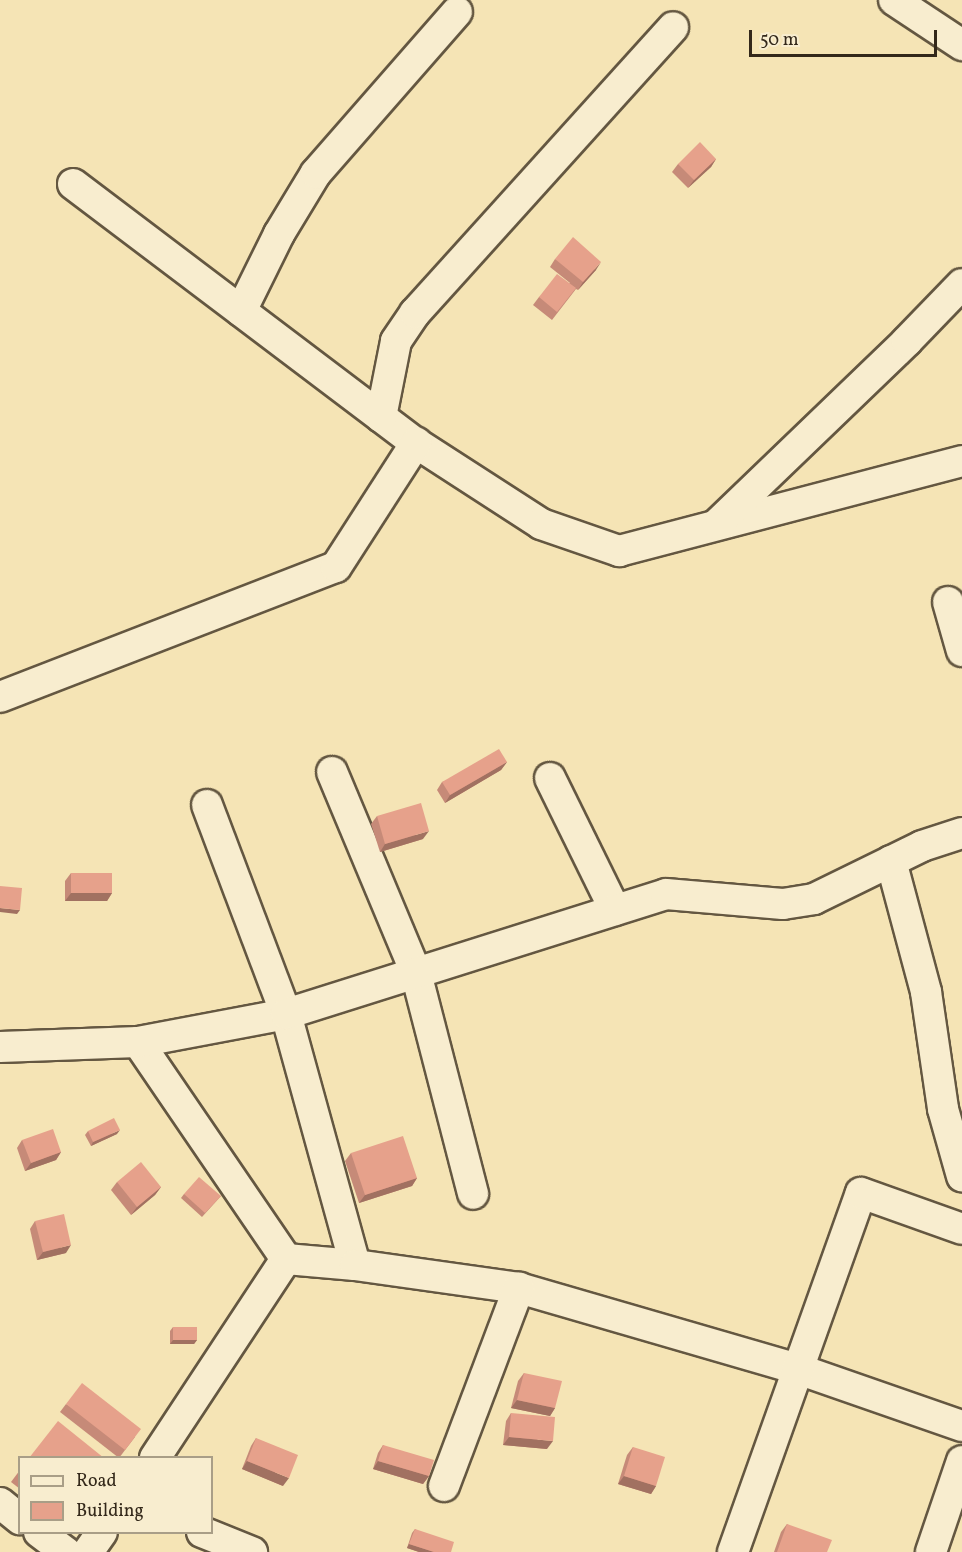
<!DOCTYPE html>
<style>
body{margin:0}
#map{position:relative;width:962px;height:1552px;overflow:hidden;background:#f5e4b5;font-family:Vollkorn,serif}
div>[style]{position:absolute}
.roads{filter:drop-shadow(2px 0 #645741) drop-shadow(-2px 0 #645741) drop-shadow(0 2px #645741) drop-shadow(0 -2px #645741)}
.street>*{height:30px;margin:-15px;padding:0 15px;transform-origin:15px;border-radius:15px;background:#f8edcf}
.wall>*{inset:0;background:#c68a78}
.shaded-wall>*{inset:0;background:#a17161}
.building>*{inset:0;background:#e6a18b}
span{translate:-50% -50%;white-space:nowrap;text-align:center;line-height:1.15;-webkit-text-stroke:5px #f8edcf;paint-order:stroke}
.legend{position:absolute;left:18px;top:1456px;width:195px;height:78px;box-sizing:border-box;background:#f8edcf;border:2px solid #a99e87;margin:0;padding:8px 10px;list-style:none;font-size:18px;color:#33281a}
.legend li{display:flex;align-items:center;gap:12px;height:30px}
.legend b{width:30px;border:2px solid #a99e87}
.scale{position:absolute;left:749px;top:30px;width:188px;height:27px;box-sizing:border-box;border:3px solid #33281a;border-top:0;padding-left:8px;font-size:18px;line-height:21px;white-space:nowrap;color:#33281a;-webkit-text-stroke:4px #f8edcf;paint-order:stroke}
</style>
<div id="map">
<div class="roads">
<div class="street">
<i style="left:894px;top:0;width:82px;rotate:33.5deg"></i>
<i style="left:73px;top:184px;width:430px;rotate:37.1deg"></i>
<i style="left:416px;top:443px;width:149px;rotate:32.9deg"></i>
<i style="left:541px;top:524px;width:83px;rotate:19.1deg"></i>
<i style="left:619px;top:551px;width:355px;rotate:-14.7deg"></i>
<i style="left:241px;top:311px;width:86px;rotate:-63.7deg"></i>
<i style="left:279px;top:234px;width:71px;rotate:-58.8deg"></i>
<i style="left:316px;top:173px;width:214px;rotate:-48.8deg"></i>
<i style="left:381px;top:417px;width:77px;rotate:-78.8deg"></i>
<i style="left:396px;top:341px;width:34px;rotate:-56deg"></i>
<i style="left:415px;top:313px;width:385px;rotate:-47.9deg"></i>
<i style="left:717px;top:524px;width:264px;rotate:-43.9deg"></i>
<i style="left:907px;top:341px;width:79px;rotate:-46deg"></i>
<i style="left:948px;top:602px;width:51px;rotate:74.1deg"></i>
<i style="left:0;top:697px;width:360px;rotate:-21.2deg"></i>
<i style="left:336px;top:567px;width:148px;rotate:-57.2deg"></i>
<i style="left:332px;top:772px;width:218px;rotate:67.3deg"></i>
<i style="left:416px;top:973px;width:228px;rotate:75.5deg"></i>
<i style="left:550px;top:778px;width:147px;rotate:63.8deg"></i>
<i style="left:207px;top:805px;width:223px;rotate:69.3deg"></i>
<i style="left:286px;top:1014px;width:260px;rotate:74.6deg"></i>
<i style="left:891px;top:861px;width:136px;rotate:75deg"></i>
<i style="left:926px;top:992px;width:118px;rotate:81.7deg"></i>
<i style="left:943px;top:1109px;width:70px;rotate:74.2deg"></i>
<i style="left:138px;top:1042px;width:263px;rotate:55.7deg"></i>
<i style="left:286px;top:1259px;width:238px;rotate:123.4deg"></i>
<i style="left:0;top:1047px;width:138px;rotate:-2.1deg"></i>
<i style="left:138px;top:1042px;width:151px;rotate:-10.7deg"></i>
<i style="left:286px;top:1014px;width:398px;rotate:-17.5deg"></i>
<i style="left:666px;top:894px;width:117px;rotate:4.9deg"></i>
<i style="left:783px;top:904px;width:31px;rotate:-9deg"></i>
<i style="left:814px;top:899px;width:120px;rotate:-26.1deg"></i>
<i style="left:922px;top:846px;width:42px;rotate:-18deg"></i>
<i style="left:286px;top:1259px;width:69px;rotate:5deg"></i>
<i style="left:355px;top:1265px;width:166px;rotate:8deg"></i>
<i style="left:519px;top:1288px;width:291px;rotate:16.2deg"></i>
<i style="left:798px;top:1369px;width:174px;rotate:19.2deg"></i>
<i style="left:444px;top:1486px;width:212px;rotate:-69.3deg"></i>
<i style="left:0;top:1503px;width:26px;rotate:39deg"></i>
<i style="left:39px;top:1532px;width:34px;rotate:37deg"></i>
<i style="left:202px;top:1532px;width:54px;rotate:21.8deg"></i>
<i style="left:88px;top:1552px;width:24px;rotate:-55deg"></i>
<i style="left:733px;top:1552px;width:381px;rotate:-70.4deg"></i>
<i style="left:861px;top:1193px;width:107px;rotate:19.6deg"></i>
<i style="left:931px;top:1552px;width:96px;rotate:-71.2deg"></i>
</div>
</div>
<div class="wall">
<i style="clip-path:polygon(716px 159px,711px 167px,688px 188px,672px 172px,678px 164px)"></i>
<i style="clip-path:polygon(555px 259px,596px 270px,578px 290px,576px 289px,552px 320px,533px 305px,539px 297px,570px 283px,550px 267px)"></i>
<i style="clip-path:polygon(507px 762px,501px 770px,445px 803px,437px 790px,442px 782px)"></i>
<i style="clip-path:polygon(377px 816px,423px 839px,380px 852px,371px 824px)"></i>
<i style="clip-path:polygon(71px 873px,112px 893px,107px 901px,65px 901px,65px 881px)"></i>
<i style="clip-path:polygon(88px 1131px,117px 1134px,91px 1146px,85px 1135px)"></i>
<i style="clip-path:polygon(22px 1140px,61px 1152px,56px 1160px,25px 1171px,17px 1148px)"></i>
<i style="clip-path:polygon(351px 1153px,417px 1178px,412px 1186px,359px 1203px,345px 1161px)"></i>
<i style="clip-path:polygon(117px 1182px,161px 1187px,155px 1195px,131px 1215px,111px 1190px)"></i>
<i style="clip-path:polygon(184px 1194px,221px 1196px,202px 1217px,181px 1198px)"></i>
<i style="clip-path:polygon(35px 1221px,66px 1253px,37px 1260px,30px 1229px)"></i>
<i style="clip-path:polygon(173px 1327px,197px 1340px,194px 1344px,170px 1344px,170px 1331px)"></i>
<i style="clip-path:polygon(524px 1373px,555px 1408px,550px 1416px,511px 1408px,518px 1381px)"></i>
<i style="clip-path:polygon(66px 1404px,135px 1437px,119px 1458px,60px 1412px)"></i>
<i style="clip-path:polygon(511px 1413px,547px 1449px,503px 1445px,506px 1421px)"></i>
<i style="clip-path:polygon(256px 1438px,283px 1486px,242px 1469px,251px 1446px)"></i>
<i style="clip-path:polygon(383px 1445px,429px 1476px,423px 1484px,373px 1469px,378px 1453px)"></i>
<i style="clip-path:polygon(633px 1447px,656px 1486px,651px 1494px,618px 1484px,627px 1455px)"></i>
<i style="clip-path:polygon(20px 1470px,20px 1489px,11px 1482px)"></i>
<i style="clip-path:polygon(787px 1524px,827px 1552px,774px 1552px,781px 1532px)"></i>
<i style="clip-path:polygon(415px 1529px,451px 1552px,419px 1552px,407px 1548px,412px 1533px)"></i>
</div>
<div class="shaded-wall">
<i style="clip-path:polygon(716px 159px,711px 167px,688px 188px,694px 180px)"></i>
<i style="clip-path:polygon(601px 262px,596px 270px,578px 290px,583px 282px)"></i>
<i style="clip-path:polygon(507px 762px,501px 770px,445px 803px,450px 795px)"></i>
<i style="clip-path:polygon(429px 831px,423px 839px,380px 852px,385px 844px)"></i>
<i style="clip-path:polygon(71px 893px,112px 893px,107px 901px,65px 901px)"></i>
<i style="clip-path:polygon(0 908px,20px 910px,17px 914px,0 912px)"></i>
<i style="clip-path:polygon(120px 1130px,117px 1134px,91px 1146px,93px 1142px)"></i>
<i style="clip-path:polygon(61px 1152px,56px 1160px,25px 1171px,31px 1163px)"></i>
<i style="clip-path:polygon(417px 1178px,412px 1186px,359px 1203px,365px 1195px)"></i>
<i style="clip-path:polygon(161px 1187px,155px 1195px,131px 1215px,137px 1207px)"></i>
<i style="clip-path:polygon(71px 1245px,66px 1253px,37px 1260px,43px 1252px)"></i>
<i style="clip-path:polygon(173px 1340px,197px 1340px,194px 1344px,170px 1344px)"></i>
<i style="clip-path:polygon(517px 1400px,555px 1408px,550px 1416px,511px 1408px)"></i>
<i style="clip-path:polygon(509px 1437px,553px 1441px,547px 1449px,503px 1445px)"></i>
<i style="clip-path:polygon(247px 1461px,289px 1478px,283px 1486px,242px 1469px)"></i>
<i style="clip-path:polygon(378px 1461px,429px 1476px,423px 1484px,373px 1469px)"></i>
<i style="clip-path:polygon(624px 1476px,656px 1486px,651px 1494px,618px 1484px)"></i>
<i style="clip-path:polygon(409px 1544px,434px 1552px,419px 1552px,407px 1548px)"></i>
</div>
<div class="building">
<i style="clip-path:polygon(700px 142px,716px 159px,694px 180px,678px 164px)"></i>
<i style="clip-path:polygon(573px 237px,601px 262px,583px 282px,555px 259px)"></i>
<i style="clip-path:polygon(557px 274px,576px 288px,557px 312px,539px 297px)"></i>
<i style="clip-path:polygon(499px 749px,507px 762px,450px 795px,442px 782px)"></i>
<i style="clip-path:polygon(421px 803px,429px 831px,385px 844px,377px 816px)"></i>
<i style="clip-path:polygon(71px 873px,112px 873px,112px 893px,71px 893px)"></i>
<i style="clip-path:polygon(0 886px,22px 888px,20px 910px,0 908px)"></i>
<i style="clip-path:polygon(114px 1118px,120px 1130px,93px 1142px,88px 1131px)"></i>
<i style="clip-path:polygon(53px 1129px,61px 1152px,31px 1163px,22px 1140px)"></i>
<i style="clip-path:polygon(403px 1136px,417px 1178px,365px 1195px,351px 1153px)"></i>
<i style="clip-path:polygon(141px 1162px,161px 1187px,137px 1207px,117px 1182px)"></i>
<i style="clip-path:polygon(199px 1177px,221px 1196px,205px 1213px,184px 1194px)"></i>
<i style="clip-path:polygon(64px 1214px,71px 1245px,43px 1252px,35px 1221px)"></i>
<i style="clip-path:polygon(173px 1327px,197px 1327px,197px 1340px,173px 1340px)"></i>
<i style="clip-path:polygon(524px 1373px,562px 1381px,555px 1408px,517px 1400px)"></i>
<i style="clip-path:polygon(82px 1383px,141px 1429px,125px 1450px,66px 1404px)"></i>
<i style="clip-path:polygon(511px 1413px,555px 1417px,553px 1441px,509px 1437px)"></i>
<i style="clip-path:polygon(58px 1421px,104px 1458px,29px 1458px)"></i>
<i style="clip-path:polygon(256px 1438px,298px 1455px,289px 1478px,247px 1461px)"></i>
<i style="clip-path:polygon(383px 1445px,434px 1460px,429px 1476px,378px 1461px)"></i>
<i style="clip-path:polygon(633px 1447px,665px 1457px,656px 1486px,624px 1476px)"></i>
<i style="clip-path:polygon(787px 1524px,832px 1540px,827px 1552px,777px 1552px)"></i>
<i style="clip-path:polygon(415px 1529px,454px 1542px,451px 1552px,434px 1552px,409px 1544px)"></i>
</div>
<ul class="legend">
<li><b style="height:8px;background:#f8edcf"></b>Road</li>
<li><b style="height:16px;background:#e6a18b"></b>Building</li>
</ul>
<div class="scale">50 m</div>
</div>
